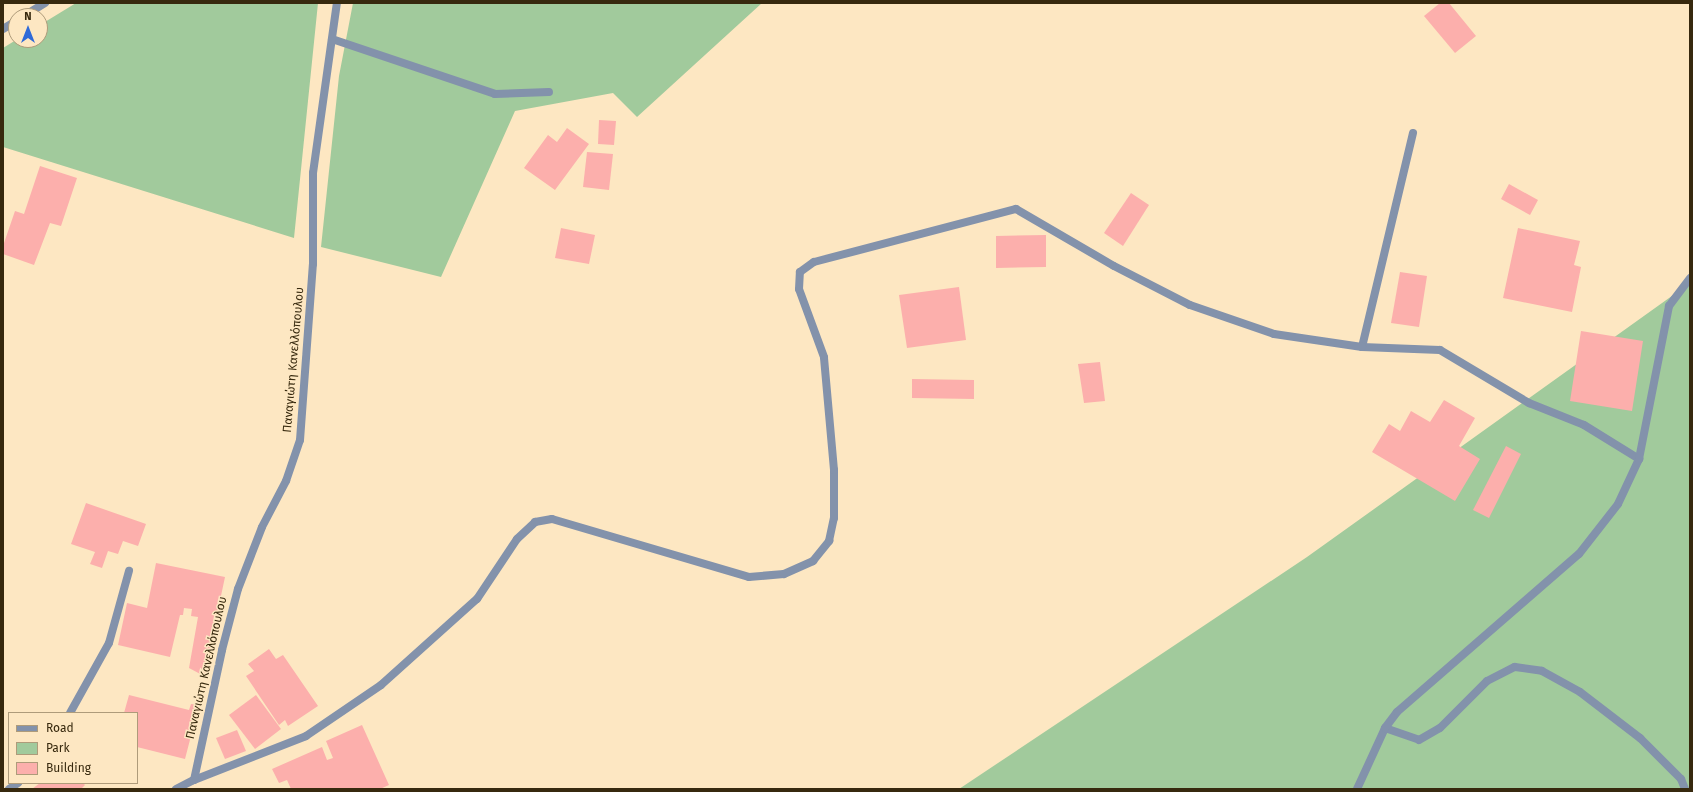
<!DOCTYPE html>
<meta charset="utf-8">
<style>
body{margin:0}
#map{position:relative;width:1693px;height:792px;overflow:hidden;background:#fde7c2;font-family:"Fira Sans",sans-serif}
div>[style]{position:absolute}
.green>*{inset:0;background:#a1ca9c}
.building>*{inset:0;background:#fcafac}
.service>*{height:8px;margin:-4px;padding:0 4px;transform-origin:4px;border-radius:4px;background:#8392ab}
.minor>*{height:8px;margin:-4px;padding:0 4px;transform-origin:4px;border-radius:4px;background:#8392ab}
span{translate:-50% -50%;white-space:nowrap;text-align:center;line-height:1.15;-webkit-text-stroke:3px #fde7c2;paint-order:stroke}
.street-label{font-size:12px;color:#37290e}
.frame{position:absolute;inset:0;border:4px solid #37290e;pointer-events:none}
.legend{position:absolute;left:8px;top:712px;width:130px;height:72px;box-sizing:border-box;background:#fde7c2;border:1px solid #ae9b7a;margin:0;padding:5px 7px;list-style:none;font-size:12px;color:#37290e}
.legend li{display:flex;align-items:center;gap:8px;height:20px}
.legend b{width:20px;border:1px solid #ae9b7a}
.north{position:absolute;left:8px;top:8px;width:40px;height:40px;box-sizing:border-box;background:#fde7c2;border:1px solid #ae9b7a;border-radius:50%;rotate:0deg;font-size:11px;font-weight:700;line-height:16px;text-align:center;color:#37290e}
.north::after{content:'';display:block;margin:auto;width:14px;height:18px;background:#2f6ad8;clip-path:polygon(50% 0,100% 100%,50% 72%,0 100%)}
</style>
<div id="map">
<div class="green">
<i style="clip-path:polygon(76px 3px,318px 3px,294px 238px,3px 147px,3px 48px,16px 40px,40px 40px,40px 25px)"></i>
<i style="clip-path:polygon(353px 3px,762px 3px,637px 117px,613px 93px,515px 111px,441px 277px,321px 247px,339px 76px)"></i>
<i style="clip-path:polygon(1690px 283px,1690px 789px,959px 789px,1307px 557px)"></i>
</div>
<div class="building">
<i style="clip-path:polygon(1440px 3px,1449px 3px,1476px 36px,1455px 53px,1424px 16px)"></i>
<i style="clip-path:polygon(599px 120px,616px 121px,614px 145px,598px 144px)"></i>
<i style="clip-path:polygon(567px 128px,589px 144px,555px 190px,524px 168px,548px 135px,557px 142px)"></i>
<i style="clip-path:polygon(587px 152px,613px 154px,609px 190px,583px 187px)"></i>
<i style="clip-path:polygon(40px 166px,77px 178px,61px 226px,50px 223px,34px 265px,3px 254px,3px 246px,15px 211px,24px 214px)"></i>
<i style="clip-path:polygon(1509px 184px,1538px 200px,1530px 215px,1501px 199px)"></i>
<i style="clip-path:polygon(1131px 193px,1149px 205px,1123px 246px,1104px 233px)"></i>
<i style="clip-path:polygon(561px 228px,595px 235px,589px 264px,555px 258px)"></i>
<i style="clip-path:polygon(1518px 228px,1580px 241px,1574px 265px,1581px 267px,1572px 312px,1503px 298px)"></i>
<i style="clip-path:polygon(1046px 235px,1046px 267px,996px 268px,996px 236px)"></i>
<i style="clip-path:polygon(1400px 272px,1427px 276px,1419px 327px,1391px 323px)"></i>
<i style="clip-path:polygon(959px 287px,966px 340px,907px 348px,899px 295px)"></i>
<i style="clip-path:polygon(1581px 331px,1643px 341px,1632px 411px,1570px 401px)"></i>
<i style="clip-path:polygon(1100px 362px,1105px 401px,1084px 403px,1078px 364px)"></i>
<i style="clip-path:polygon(912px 379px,974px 380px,974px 399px,912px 398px)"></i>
<i style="clip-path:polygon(1444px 400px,1475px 418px,1459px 446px,1480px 459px,1455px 501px,1372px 452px,1389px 424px,1400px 431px,1411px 411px,1430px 422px)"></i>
<i style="clip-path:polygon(1506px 446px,1521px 454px,1489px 518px,1473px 510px)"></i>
<i style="clip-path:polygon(86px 503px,146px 524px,138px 546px,123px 541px,118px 554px,108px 551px,102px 568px,90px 564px,95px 552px,71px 544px)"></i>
<i style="clip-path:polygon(156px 563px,225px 577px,204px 676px,189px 668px,198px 617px,191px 616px,192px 609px,184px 608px,183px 615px,180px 615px,170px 657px,118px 645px,127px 603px,147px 608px)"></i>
<i style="clip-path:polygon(269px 649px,276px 659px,283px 655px,318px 706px,288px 726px,285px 720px,279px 725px,246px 676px,254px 671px,248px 664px)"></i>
<i style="clip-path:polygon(129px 695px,189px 710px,191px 704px,199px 705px,185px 759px,137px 747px,137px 713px,124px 713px)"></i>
<i style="clip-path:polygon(256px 695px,281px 729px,255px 749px,229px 715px)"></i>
<i style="clip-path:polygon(362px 725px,389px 785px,380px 789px,291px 789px,287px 780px,279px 783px,272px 769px,322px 747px,327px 760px,333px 758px,326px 741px)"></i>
<i style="clip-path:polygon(237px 730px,246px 751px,225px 759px,216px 738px)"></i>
<i style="clip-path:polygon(40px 783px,83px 783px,85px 785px,81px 789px,32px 789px)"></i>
</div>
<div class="service">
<i style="left:332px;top:39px;width:172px;rotate:18.6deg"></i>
<i style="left:495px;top:94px;width:54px;rotate:-2.1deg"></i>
<i style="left:1385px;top:728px;width:36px;rotate:19deg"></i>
<i style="left:1419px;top:740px;width:24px;rotate:-30deg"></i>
<i style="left:1440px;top:728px;width:66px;rotate:-45deg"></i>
<i style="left:1487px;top:681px;width:31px;rotate:-27deg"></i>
<i style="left:1515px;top:667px;width:27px;rotate:8deg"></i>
<i style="left:1542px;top:671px;width:43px;rotate:28.9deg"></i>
<i style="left:1580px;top:692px;width:76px;rotate:37.5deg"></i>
<i style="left:1640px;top:738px;width:58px;rotate:45deg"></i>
<i style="left:1681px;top:779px;width:11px;rotate:68deg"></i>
</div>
<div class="minor">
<i style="left:24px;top:16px;width:25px;rotate:-32deg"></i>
<i style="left:3px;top:29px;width:15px;rotate:-32deg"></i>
<i style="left:1413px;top:133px;width:220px;rotate:103.4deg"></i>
<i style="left:1362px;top:347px;width:78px;rotate:2.2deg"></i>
<i style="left:1440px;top:350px;width:104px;rotate:30.8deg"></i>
<i style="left:1529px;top:403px;width:59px;rotate:21.8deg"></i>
<i style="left:1584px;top:425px;width:65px;rotate:31.7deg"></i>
<i style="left:70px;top:713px;width:80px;rotate:-60.9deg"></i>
<i style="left:109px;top:643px;width:75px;rotate:-74.5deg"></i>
<i style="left:194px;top:780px;width:120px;rotate:-21.4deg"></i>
<i style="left:306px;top:736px;width:91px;rotate:-34.2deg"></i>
<i style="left:381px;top:685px;width:129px;rotate:-41.9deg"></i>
<i style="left:477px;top:599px;width:72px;rotate:-56.3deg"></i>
<i style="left:517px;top:539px;width:25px;rotate:-43deg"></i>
<i style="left:535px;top:522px;width:17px;rotate:-10deg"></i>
<i style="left:552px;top:519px;width:205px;rotate:16.4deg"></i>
<i style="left:749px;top:577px;width:35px;rotate:-5deg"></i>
<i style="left:784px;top:574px;width:32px;rotate:-24deg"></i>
<i style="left:813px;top:561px;width:26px;rotate:-51deg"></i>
<i style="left:829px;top:541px;width:24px;rotate:-78deg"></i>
<i style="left:834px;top:518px;width:48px;rotate:-90deg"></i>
<i style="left:834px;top:470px;width:113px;rotate:-95.1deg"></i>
<i style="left:824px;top:357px;width:72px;rotate:-110.2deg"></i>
<i style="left:799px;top:289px;width:17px;rotate:-87deg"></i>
<i style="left:800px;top:272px;width:17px;rotate:-36deg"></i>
<i style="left:814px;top:262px;width:209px;rotate:-14.7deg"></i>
<i style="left:1016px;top:209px;width:113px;rotate:30.2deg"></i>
<i style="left:1114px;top:266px;width:85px;rotate:27.2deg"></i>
<i style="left:1190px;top:305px;width:89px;rotate:19deg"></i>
<i style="left:1274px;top:334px;width:89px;rotate:8.4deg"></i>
<i style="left:9px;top:789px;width:11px;rotate:-34deg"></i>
<i style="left:176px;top:789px;width:20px;rotate:-27deg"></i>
<i style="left:194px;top:780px;width:133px;rotate:-77.8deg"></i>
<i style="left:222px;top:650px;width:63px;rotate:-75.3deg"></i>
<i style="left:238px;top:589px;width:66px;rotate:-68.8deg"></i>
<i style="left:262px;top:527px;width:52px;rotate:-62.4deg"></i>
<i style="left:286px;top:481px;width:43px;rotate:-71.1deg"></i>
<i style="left:300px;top:440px;width:176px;rotate:-85.8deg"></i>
<i style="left:313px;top:264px;width:91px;rotate:-90deg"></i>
<i style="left:313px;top:173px;width:172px;rotate:-82deg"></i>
<i style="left:1357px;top:789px;width:67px;rotate:-65.3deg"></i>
<i style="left:1385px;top:728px;width:20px;rotate:-53deg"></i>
<i style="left:1397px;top:712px;width:241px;rotate:-41deg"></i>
<i style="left:1579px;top:554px;width:63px;rotate:-52deg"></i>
<i style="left:1618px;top:504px;width:50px;rotate:-65deg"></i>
<i style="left:1639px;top:459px;width:156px;rotate:-78.9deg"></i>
<i style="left:1669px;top:306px;width:35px;rotate:-53deg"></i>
</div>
<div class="street-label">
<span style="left:294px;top:360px;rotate:-85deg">Παναγιώτη Κανελλόπουλου</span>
<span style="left:207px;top:668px;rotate:-77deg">Παναγιώτη Κανελλόπουλου</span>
</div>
<div class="frame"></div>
<ul class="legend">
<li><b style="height:5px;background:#8392ab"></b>Road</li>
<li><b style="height:11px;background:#a1ca9c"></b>Park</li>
<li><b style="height:11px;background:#fcafac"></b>Building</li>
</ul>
<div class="north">N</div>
</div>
